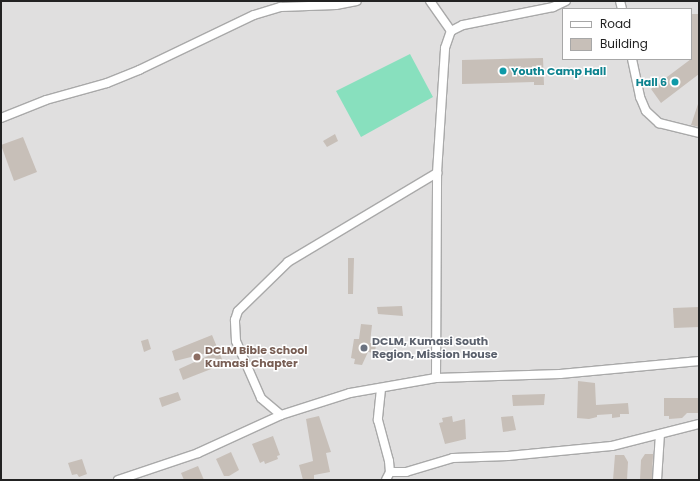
<!DOCTYPE html>
<style>
body{margin:0}
#map{position:relative;width:700px;height:481px;overflow:hidden;background:#f2efe9;font-family:Poppins,sans-serif}
div>[style]{position:absolute}
.residential>*{inset:0;background:#e0dfdf}
.pitch>*{inset:0;background:#88e0be}
.building>*{inset:0;background:#c7bfb8}
.roads{filter:drop-shadow(1px 0 #a9a9a9) drop-shadow(-1px 0 #a9a9a9) drop-shadow(0 1px #a9a9a9) drop-shadow(0 -1px #a9a9a9)}
.minor>*{height:8px;margin:-4px;padding:0 4px;transform-origin:4px;border-radius:4px;background:#fff}
.dots>*{width:11px;height:11px;translate:-50% -50%;box-sizing:border-box;border:2px solid #fff;border-radius:50%}
span{translate:-50% -50%;white-space:nowrap;text-align:center;line-height:1.15;-webkit-text-stroke:3px #fff;paint-order:stroke}
.culture-label{font-size:11px;color:#0d838f;font-weight:700}
.left{translate:0 -50%;text-align:left}
.right{translate:-100% -50%;text-align:right}
.worship-label{font-size:11px;color:#5b616d;font-weight:700}
.education-label{font-size:11px;color:#785e54;font-weight:700}
.frame{position:absolute;inset:0;border:2px solid #222;pointer-events:none}
.legend{position:absolute;left:562px;top:8px;width:130px;height:52px;box-sizing:border-box;background:#fff;border:1px solid #a7a7a7;margin:0;padding:5px 7px;list-style:none;font-size:12px;color:#222}
.legend li{display:flex;align-items:center;gap:8px;height:20px}
.legend b{width:20px;border:1px solid #a7a7a7}
</style>
<div id="map">
<div class="residential">
<i style="clip-path:polygon(evenodd,1px 1px,699px 1px,699px 480px,1px 480px,1px 1px,563px 9px,691px 9px,691px 59px,563px 59px,563px 9px)"></i>
</div>
<div class="pitch">
<i style="clip-path:polygon(410px 54px,433px 97px,361px 137px,336px 91px)"></i>
</div>
<div class="building">
<i style="clip-path:polygon(691px 14px,699px 14px,699px 74px,661px 103px,651px 89px,691px 59px)"></i>
<i style="clip-path:polygon(543px 58px,544px 85px,534px 85px,534px 82px,462px 84px,462px 60px)"></i>
<i style="clip-path:polygon(698px 104px,699px 104px,699px 127px,691px 125px)"></i>
<i style="clip-path:polygon(335px 134px,338px 141px,327px 147px,323px 141px)"></i>
<i style="clip-path:polygon(23px 137px,37px 172px,14px 181px,1px 145px)"></i>
<i style="clip-path:polygon(348px 258px,354px 258px,353px 294px,348px 294px)"></i>
<i style="clip-path:polygon(402px 306px,403px 316px,378px 314px,377px 307px)"></i>
<i style="clip-path:polygon(699px 307px,699px 327px,674px 328px,673px 308px)"></i>
<i style="clip-path:polygon(361px 324px,372px 325px,370px 343px,376px 344px,375px 353px,368px 352px,362px 365px,354px 364px,355px 359px,351px 358px,354px 339px,359px 339px)"></i>
<i style="clip-path:polygon(212px 335px,224px 364px,183px 380px,179px 369px,208px 356px,207px 353px,175px 361px,172px 351px)"></i>
<i style="clip-path:polygon(148px 339px,151px 349px,144px 352px,141px 341px)"></i>
<i style="clip-path:polygon(578px 381px,595px 383px,596px 405px,628px 403px,629px 414px,620px 414px,620px 417px,612px 418px,612px 414px,597px 415px,597px 417px,589px 419px,577px 418px)"></i>
<i style="clip-path:polygon(178px 392px,181px 400px,162px 407px,159px 398px)"></i>
<i style="clip-path:polygon(545px 394px,544px 405px,513px 406px,512px 395px)"></i>
<i style="clip-path:polygon(664px 398px,699px 398px,699px 413px,687px 413px,682px 418px,669px 419px,669px 416px,664px 416px)"></i>
<i style="clip-path:polygon(319px 416px,331px 452px,326px 453px,330px 472px,314px 475px,314px 480px,303px 480px,299px 465px,313px 461px,306px 419px)"></i>
<i style="clip-path:polygon(452px 416px,453px 422px,465px 419px,466px 439px,445px 444px,439px 423px,443px 422px,442px 418px)"></i>
<i style="clip-path:polygon(513px 416px,516px 430px,503px 432px,501px 417px)"></i>
<i style="clip-path:polygon(273px 436px,280px 455px,277px 456px,278px 459px,265px 464px,264px 461px,260px 463px,252px 444px)"></i>
<i style="clip-path:polygon(231px 452px,239px 470px,229px 476px,224px 476px,216px 459px)"></i>
<i style="clip-path:polygon(645px 454px,653px 454px,652px 480px,640px 480px,641px 460px)"></i>
<i style="clip-path:polygon(615px 455px,624px 455px,628px 462px,627px 480px,613px 480px)"></i>
<i style="clip-path:polygon(82px 459px,87px 474px,79px 477px,77px 474px,72px 475px,68px 463px)"></i>
<i style="clip-path:polygon(198px 466px,204px 480px,184px 480px,181px 473px)"></i>
</div>
<div class="roads">
<div class="minor">
<i style="left:430px;top:1px;width:37px;rotate:55deg"></i>
<i style="left:620px;top:1px;width:8px;rotate:76deg"></i>
<i style="left:632px;top:59px;width:39px;rotate:78deg"></i>
<i style="left:640px;top:97px;width:15px;rotate:67deg"></i>
<i style="left:646px;top:111px;width:18px;rotate:43deg"></i>
<i style="left:659px;top:123px;width:41px;rotate:14deg"></i>
<i style="left:1px;top:118px;width:48px;rotate:-21.8deg"></i>
<i style="left:46px;top:100px;width:63px;rotate:-15.6deg"></i>
<i style="left:107px;top:83px;width:35px;rotate:-22deg"></i>
<i style="left:139px;top:70px;width:127px;rotate:-25.6deg"></i>
<i style="left:254px;top:15px;width:28px;rotate:-17deg"></i>
<i style="left:281px;top:7px;width:55px;rotate:-2.1deg"></i>
<i style="left:336px;top:5px;width:21px;rotate:-11deg"></i>
<i style="left:436px;top:378px;width:205px;rotate:-89.7deg"></i>
<i style="left:437px;top:173px;width:125px;rotate:-86.3deg"></i>
<i style="left:445px;top:48px;width:18px;rotate:-71deg"></i>
<i style="left:451px;top:31px;width:13px;rotate:-27deg"></i>
<i style="left:463px;top:25px;width:92px;rotate:-11.3deg"></i>
<i style="left:553px;top:7px;width:14px;rotate:-25deg"></i>
<i style="left:381px;top:389px;width:31px;rotate:96deg"></i>
<i style="left:378px;top:420px;width:42px;rotate:75deg"></i>
<i style="left:389px;top:461px;width:11px;rotate:85deg"></i>
<i style="left:390px;top:472px;width:9px;rotate:117deg"></i>
<i style="left:281px;top:415px;width:26px;rotate:-140deg"></i>
<i style="left:261px;top:398px;width:62px;rotate:-113.7deg"></i>
<i style="left:236px;top:341px;width:21px;rotate:-93deg"></i>
<i style="left:235px;top:320px;width:9px;rotate:-72deg"></i>
<i style="left:238px;top:311px;width:70px;rotate:-44.4deg"></i>
<i style="left:288px;top:262px;width:174px;rotate:-30.9deg"></i>
<i style="left:390px;top:472px;width:16px"></i>
<i style="left:406px;top:472px;width:49px;rotate:-16.6deg"></i>
<i style="left:453px;top:458px;width:55px;rotate:-2.1deg"></i>
<i style="left:508px;top:456px;width:104px;rotate:-5.5deg"></i>
<i style="left:612px;top:446px;width:90px;rotate:-14.2deg"></i>
<i style="left:118px;top:480px;width:84px;rotate:-18.6deg"></i>
<i style="left:198px;top:453px;width:91px;rotate:-24.6deg"></i>
<i style="left:281px;top:415px;width:72px;rotate:-17.7deg"></i>
<i style="left:350px;top:393px;width:87px;rotate:-9.9deg"></i>
<i style="left:436px;top:378px;width:124px;rotate:-1.8deg"></i>
<i style="left:560px;top:374px;width:140px;rotate:-5.3deg"></i>
<i style="left:657px;top:480px;width:46px;rotate:-86.3deg"></i>
</div>
</div>
<div class="dots">
<i style="left:503px;top:71px;background:#0f9aa8"></i>
<i style="left:675px;top:82px;background:#0f9aa8"></i>
<i style="left:364px;top:348px;background:#6b7280"></i>
<i style="left:197px;top:357px;background:#8d6e63"></i>
</div>
<div class="culture-label">
<span class="left" style="left:511px;top:71px">Youth Camp Hall</span>
<span class="right" style="left:667px;top:82px">Hall 6</span>
</div>
<div class="worship-label">
<span class="left" style="left:372px;top:348px">DCLM, Kumasi South<br>Region, Mission House</span>
</div>
<div class="education-label">
<span class="left" style="left:205px;top:357px">DCLM Bible School<br>Kumasi Chapter</span>
</div>
<div class="frame"></div>
<ul class="legend">
<li><b style="height:5px;background:#fff"></b>Road</li>
<li><b style="height:11px;background:#c7bfb8"></b>Building</li>
</ul>
</div>
